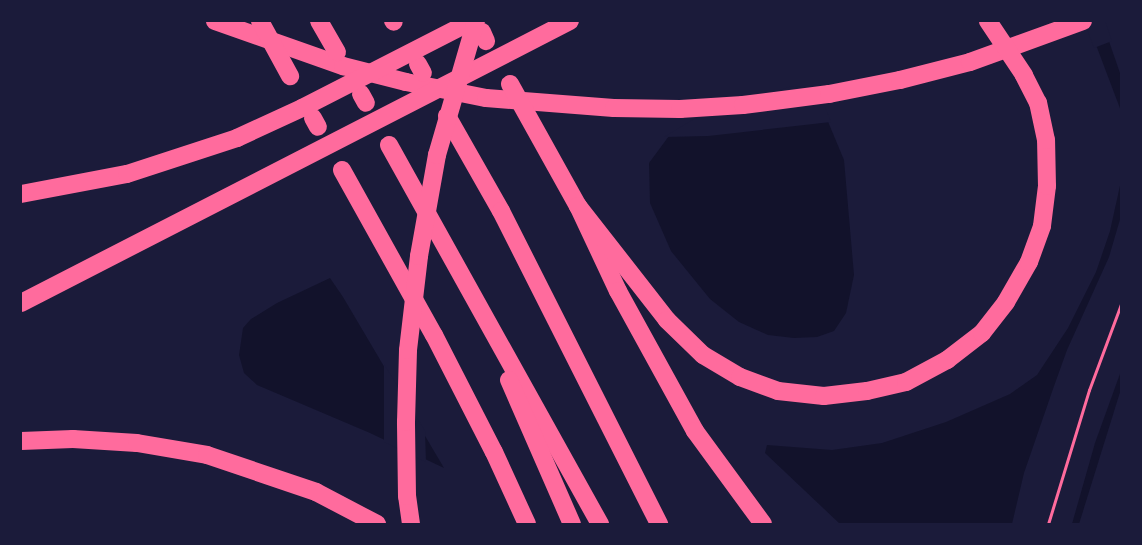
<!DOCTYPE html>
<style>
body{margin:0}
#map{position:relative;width:1142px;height:545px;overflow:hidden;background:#1b1b3a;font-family:"PT Sans",sans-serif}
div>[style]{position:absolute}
.water>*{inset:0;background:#12122b}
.pier>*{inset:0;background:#1b1b3a}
.path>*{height:3px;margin:-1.5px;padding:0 1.5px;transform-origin:1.5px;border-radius:1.5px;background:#ff6b9d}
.motorway>*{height:18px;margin:-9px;padding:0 9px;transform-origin:9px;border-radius:9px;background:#ff6b9d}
span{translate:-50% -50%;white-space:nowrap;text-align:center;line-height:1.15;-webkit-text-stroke:6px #1b1b3a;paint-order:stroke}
.frame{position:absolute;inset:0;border:22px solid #1b1b3a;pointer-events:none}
</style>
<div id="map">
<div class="water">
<i style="clip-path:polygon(1087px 21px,1102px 21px,1121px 76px,1121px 111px)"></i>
<i style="clip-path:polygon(819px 100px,844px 160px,854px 275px,846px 313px,834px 331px,817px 337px,794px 338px,768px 335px,739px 322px,710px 299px,671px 251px,650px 203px,649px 163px,669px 136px)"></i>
<i style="clip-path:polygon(1121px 181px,1121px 216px,1109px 257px,1067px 350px,1053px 389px,1024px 473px,1012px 524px,840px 524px,765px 453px,767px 445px,832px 450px,882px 443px,946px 422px,1010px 394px,1037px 375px,1068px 328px,1096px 272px,1110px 231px)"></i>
<i style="clip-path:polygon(330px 278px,343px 297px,444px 468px,370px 433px,257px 385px,244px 373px,239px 355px,243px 328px,251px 319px,277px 303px)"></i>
<i style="clip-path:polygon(1121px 371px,1121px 389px,1079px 524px,1072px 524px,1095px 443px)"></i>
</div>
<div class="pier">
<i style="clip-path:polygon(1084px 21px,1105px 21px,1112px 41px,1094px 48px)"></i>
<i style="clip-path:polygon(792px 86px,809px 88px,823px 102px,831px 122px,708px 136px,664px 137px,694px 119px)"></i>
<i style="clip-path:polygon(384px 364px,425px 431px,426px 462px,384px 442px)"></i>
</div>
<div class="path">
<i style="left:1048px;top:524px;width:140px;rotate:-73deg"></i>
<i style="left:1089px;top:390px;width:92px;rotate:-69.6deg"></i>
</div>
<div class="motorway">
<i style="left:215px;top:21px;width:136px;rotate:19.4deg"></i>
<i style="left:343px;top:66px;width:65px;rotate:14.3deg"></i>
<i style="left:406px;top:82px;width:82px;rotate:11.3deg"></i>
<i style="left:486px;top:98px;width:128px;rotate:4.5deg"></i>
<i style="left:614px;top:108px;width:66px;rotate:0.9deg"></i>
<i style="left:680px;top:109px;width:63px;rotate:-3.6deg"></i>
<i style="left:743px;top:105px;width:87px;rotate:-7.3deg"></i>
<i style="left:829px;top:94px;width:72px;rotate:-11.2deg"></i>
<i style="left:900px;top:80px;width:72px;rotate:-14.4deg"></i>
<i style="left:970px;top:62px;width:120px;rotate:-19.9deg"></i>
<i style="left:260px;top:21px;width:63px;rotate:61.4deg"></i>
<i style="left:319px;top:21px;width:36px;rotate:60deg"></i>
<i style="left:393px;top:21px;width:1px;rotate:45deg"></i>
<i style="left:482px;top:32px;width:10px;rotate:66deg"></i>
<i style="left:418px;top:64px;width:10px;rotate:61deg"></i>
<i style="left:510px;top:84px;width:140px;rotate:60.9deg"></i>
<i style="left:578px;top:206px;width:94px;rotate:64.8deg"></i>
<i style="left:618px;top:291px;width:160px;rotate:61.2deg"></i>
<i style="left:695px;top:431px;width:115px;rotate:53.8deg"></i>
<i style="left:361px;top:94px;width:10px;rotate:61deg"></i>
<i style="left:447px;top:116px;width:109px;rotate:60.4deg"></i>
<i style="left:501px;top:211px;width:351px;rotate:63.2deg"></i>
<i style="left:313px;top:118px;width:10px;rotate:61deg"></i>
<i style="left:389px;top:145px;width:434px;rotate:60.9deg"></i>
<i style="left:342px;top:170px;width:189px;rotate:60.9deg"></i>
<i style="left:434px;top:335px;width:131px;rotate:62.9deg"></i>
<i style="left:494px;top:452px;width:79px;rotate:65.4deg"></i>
<i style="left:21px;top:194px;width:108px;rotate:-10.7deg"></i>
<i style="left:127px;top:174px;width:116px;rotate:-18.1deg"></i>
<i style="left:237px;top:138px;width:72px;rotate:-24.8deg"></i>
<i style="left:302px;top:108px;width:191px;rotate:-27.1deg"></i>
<i style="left:578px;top:206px;width:145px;rotate:52deg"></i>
<i style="left:667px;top:320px;width:50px;rotate:44.2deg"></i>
<i style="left:703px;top:355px;width:43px;rotate:30.7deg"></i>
<i style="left:740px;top:377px;width:40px;rotate:20.2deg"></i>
<i style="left:778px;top:391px;width:46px;rotate:6.2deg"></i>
<i style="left:824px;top:396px;width:43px;rotate:-6.6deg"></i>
<i style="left:867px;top:391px;width:40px;rotate:-13deg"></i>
<i style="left:906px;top:382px;width:47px;rotate:-28.2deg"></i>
<i style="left:947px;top:360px;width:44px;rotate:-37.6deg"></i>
<i style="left:982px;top:333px;width:39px;rotate:-52deg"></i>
<i style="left:1006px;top:302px;width:46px;rotate:-60.1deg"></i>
<i style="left:1029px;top:262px;width:38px;rotate:-70deg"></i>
<i style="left:1042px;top:226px;width:40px;rotate:-82.9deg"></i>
<i style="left:1047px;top:186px;width:46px;rotate:-91.2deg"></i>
<i style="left:1046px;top:140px;width:38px;rotate:-102deg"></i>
<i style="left:1038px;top:103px;width:31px;rotate:-117deg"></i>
<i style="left:1024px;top:75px;width:65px;rotate:-123.7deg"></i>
<i style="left:21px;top:303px;width:617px;rotate:-27.19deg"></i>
<i style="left:509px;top:380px;width:157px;rotate:66.4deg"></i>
<i style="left:21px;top:441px;width:52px;rotate:-2.2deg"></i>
<i style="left:73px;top:439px;width:64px;rotate:3.6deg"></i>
<i style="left:137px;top:443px;width:71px;rotate:9.7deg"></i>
<i style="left:207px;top:455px;width:115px;rotate:18.7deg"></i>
<i style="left:316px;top:492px;width:69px;rotate:27.7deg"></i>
<i style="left:411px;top:524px;width:28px;rotate:-98deg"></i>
<i style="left:407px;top:496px;width:74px;rotate:-90.8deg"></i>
<i style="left:406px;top:422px;width:72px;rotate:-88.4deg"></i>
<i style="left:408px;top:350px;width:95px;rotate:-83.3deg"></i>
<i style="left:419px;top:256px;width:103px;rotate:-79.9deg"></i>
<i style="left:437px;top:155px;width:140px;rotate:-73.8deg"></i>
</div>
<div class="frame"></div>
</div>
